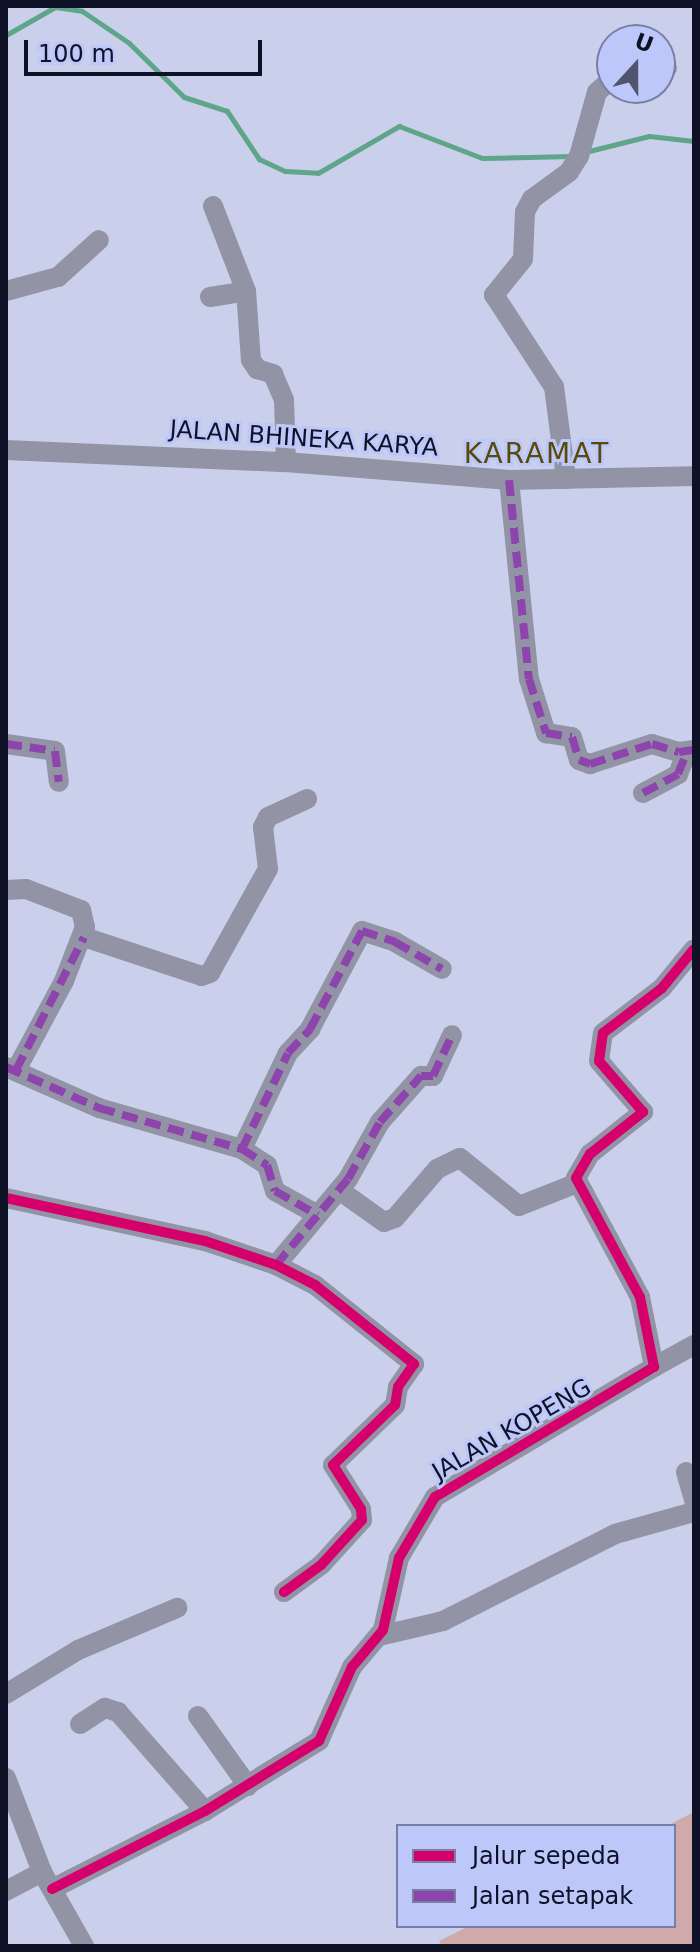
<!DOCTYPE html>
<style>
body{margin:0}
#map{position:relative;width:700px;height:1952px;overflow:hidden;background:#cad0ec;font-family:"DejaVu Sans",sans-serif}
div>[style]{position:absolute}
.green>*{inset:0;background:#d0a9ab}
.stream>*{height:5px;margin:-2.5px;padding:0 2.5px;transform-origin:2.5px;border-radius:2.5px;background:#5ea589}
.minor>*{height:20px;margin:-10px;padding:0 10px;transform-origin:10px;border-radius:10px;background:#9294a5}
.quiet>*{height:8px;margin-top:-4px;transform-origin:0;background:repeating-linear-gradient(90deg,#8e44ad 0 16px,transparent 0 24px)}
.cycleway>*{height:10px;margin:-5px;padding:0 5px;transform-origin:5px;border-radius:5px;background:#d6006c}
span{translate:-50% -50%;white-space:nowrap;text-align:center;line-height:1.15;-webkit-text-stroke:6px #bdc7f9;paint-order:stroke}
.street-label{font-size:24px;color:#0f1227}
.quarter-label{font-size:28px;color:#584a09;letter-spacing:2px}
.frame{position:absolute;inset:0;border:8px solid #0f1227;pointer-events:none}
.legend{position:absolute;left:396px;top:1824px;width:280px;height:104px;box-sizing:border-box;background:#bdc7f9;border:2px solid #777fa5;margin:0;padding:10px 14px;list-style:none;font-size:24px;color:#0f1227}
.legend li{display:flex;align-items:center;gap:16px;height:40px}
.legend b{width:40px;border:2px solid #777fa5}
.north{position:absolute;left:596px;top:24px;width:80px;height:80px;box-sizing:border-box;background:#bdc7f9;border:2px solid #777fa5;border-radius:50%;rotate:21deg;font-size:22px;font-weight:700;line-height:32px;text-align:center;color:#0f1227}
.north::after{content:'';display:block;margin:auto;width:28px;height:36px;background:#50546c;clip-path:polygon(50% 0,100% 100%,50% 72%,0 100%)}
.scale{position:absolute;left:24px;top:40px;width:238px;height:36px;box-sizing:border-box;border:4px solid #0f1227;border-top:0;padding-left:10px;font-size:24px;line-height:28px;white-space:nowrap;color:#0f1227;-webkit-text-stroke:6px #bdc7f9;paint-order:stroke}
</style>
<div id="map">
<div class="green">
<i style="clip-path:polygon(694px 1812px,694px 1946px,442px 1946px,439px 1941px,469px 1926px,674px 1926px,674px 1826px,667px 1826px)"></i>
</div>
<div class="stream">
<i style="left:6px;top:35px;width:56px;rotate:-29.7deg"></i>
<i style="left:55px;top:7px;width:27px;rotate:8deg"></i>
<i style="left:82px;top:11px;width:57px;rotate:34.2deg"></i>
<i style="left:129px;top:43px;width:77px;rotate:44.5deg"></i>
<i style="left:184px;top:97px;width:45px;rotate:18deg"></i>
<i style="left:227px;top:111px;width:58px;rotate:56.3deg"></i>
<i style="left:259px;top:159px;width:29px;rotate:25deg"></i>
<i style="left:285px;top:171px;width:33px;rotate:3deg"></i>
<i style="left:318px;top:173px;width:94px;rotate:-30.1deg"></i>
<i style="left:399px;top:126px;width:89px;rotate:21.1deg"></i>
<i style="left:482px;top:158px;width:90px;rotate:-1.3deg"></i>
<i style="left:585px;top:152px;width:66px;rotate:-14deg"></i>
<i style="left:649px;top:136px;width:45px;rotate:6.3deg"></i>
</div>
<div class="minor">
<i style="left:660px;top:69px;width:7px;rotate:-8deg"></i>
<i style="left:213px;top:206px;width:91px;rotate:68.8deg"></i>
<i style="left:6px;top:291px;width:54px;rotate:-15.1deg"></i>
<i style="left:58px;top:277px;width:55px;rotate:-42.1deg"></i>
<i style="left:210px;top:297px;width:36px;rotate:-9deg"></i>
<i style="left:246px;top:291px;width:69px;rotate:85.9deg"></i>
<i style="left:251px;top:360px;width:11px;rotate:56deg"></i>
<i style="left:257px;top:369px;width:17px;rotate:17deg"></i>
<i style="left:273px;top:374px;width:28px;rotate:67deg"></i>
<i style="left:284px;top:400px;width:62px;rotate:88.2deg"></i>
<i style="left:6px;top:450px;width:280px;rotate:2.5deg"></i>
<i style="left:286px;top:462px;width:224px;rotate:4.6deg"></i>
<i style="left:509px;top:480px;width:185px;rotate:-1.2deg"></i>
<i style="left:566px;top:479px;width:93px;rotate:-97.4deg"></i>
<i style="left:554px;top:387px;width:110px;rotate:-123.1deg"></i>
<i style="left:494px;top:295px;width:46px;rotate:-51.1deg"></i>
<i style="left:523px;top:259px;width:47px;rotate:-87.6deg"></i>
<i style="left:525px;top:212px;width:15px;rotate:-62deg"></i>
<i style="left:532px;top:199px;width:46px;rotate:-36.1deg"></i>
<i style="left:569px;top:172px;width:19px;rotate:-58deg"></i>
<i style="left:579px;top:156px;width:66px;rotate:-74.3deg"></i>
<i style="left:597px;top:92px;width:20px;rotate:-41deg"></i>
<i style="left:509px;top:480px;width:200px;rotate:84.3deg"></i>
<i style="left:529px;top:679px;width:57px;rotate:72.5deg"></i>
<i style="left:546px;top:733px;width:26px;rotate:9deg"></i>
<i style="left:572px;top:737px;width:24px;rotate:73deg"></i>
<i style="left:579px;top:760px;width:12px;rotate:20deg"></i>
<i style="left:590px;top:764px;width:65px;rotate:-17.9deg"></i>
<i style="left:652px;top:744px;width:28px;rotate:17deg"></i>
<i style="left:679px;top:752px;width:15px;rotate:-8deg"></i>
<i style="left:6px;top:744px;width:49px;rotate:8.1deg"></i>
<i style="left:55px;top:751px;width:31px;rotate:83deg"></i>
<i style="left:643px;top:793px;width:40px;rotate:-28deg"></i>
<i style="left:678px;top:774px;width:24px;rotate:-68deg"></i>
<i style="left:6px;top:890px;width:20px;rotate:-3deg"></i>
<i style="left:26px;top:889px;width:59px;rotate:20.9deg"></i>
<i style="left:81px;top:910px;width:17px;rotate:77deg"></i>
<i style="left:85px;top:927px;width:58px;rotate:111.3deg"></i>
<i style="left:64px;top:981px;width:101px;rotate:118.3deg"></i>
<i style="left:84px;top:937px;width:124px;rotate:18.3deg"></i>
<i style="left:202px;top:976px;width:9px;rotate:-21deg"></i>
<i style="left:210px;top:973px;width:119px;rotate:-60.9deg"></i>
<i style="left:268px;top:869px;width:42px;rotate:-96.8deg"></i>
<i style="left:263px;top:827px;width:11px;rotate:-63deg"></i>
<i style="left:268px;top:817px;width:43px;rotate:-24.8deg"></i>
<i style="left:6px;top:1067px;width:102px;rotate:23.8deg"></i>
<i style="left:99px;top:1108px;width:149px;rotate:16deg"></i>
<i style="left:242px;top:1149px;width:30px;rotate:33deg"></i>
<i style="left:267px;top:1165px;width:27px;rotate:73deg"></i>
<i style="left:275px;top:1191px;width:49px;rotate:29.2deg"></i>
<i style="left:242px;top:1149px;width:106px;rotate:-64.4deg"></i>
<i style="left:288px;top:1053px;width:33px;rotate:-47deg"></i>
<i style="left:310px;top:1029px;width:111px;rotate:-62deg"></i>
<i style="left:362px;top:931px;width:35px;rotate:18deg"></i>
<i style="left:395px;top:942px;width:54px;rotate:29.9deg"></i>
<i style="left:339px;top:1190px;width:55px;rotate:35.4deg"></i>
<i style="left:384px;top:1222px;width:12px;rotate:-20deg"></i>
<i style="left:395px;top:1218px;width:65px;rotate:-49.4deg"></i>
<i style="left:437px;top:1169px;width:25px;rotate:-26deg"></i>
<i style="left:460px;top:1158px;width:76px;rotate:39.1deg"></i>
<i style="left:519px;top:1206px;width:62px;rotate:-21.6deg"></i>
<i style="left:6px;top:1198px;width:204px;rotate:12.2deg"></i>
<i style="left:205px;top:1241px;width:75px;rotate:18.7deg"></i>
<i style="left:276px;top:1265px;width:44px;rotate:27.1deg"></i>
<i style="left:315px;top:1285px;width:127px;rotate:38.6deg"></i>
<i style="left:414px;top:1364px;width:28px;rotate:125deg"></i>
<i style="left:398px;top:1387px;width:18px;rotate:99deg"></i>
<i style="left:395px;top:1405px;width:86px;rotate:135.9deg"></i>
<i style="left:333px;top:1465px;width:52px;rotate:57.5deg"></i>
<i style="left:361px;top:1509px;width:11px;rotate:85deg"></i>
<i style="left:362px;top:1520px;width:61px;rotate:132.3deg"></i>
<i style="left:321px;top:1565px;width:46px;rotate:143.9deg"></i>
<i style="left:276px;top:1265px;width:112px;rotate:-50.1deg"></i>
<i style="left:348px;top:1179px;width:65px;rotate:-60.7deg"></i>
<i style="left:380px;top:1122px;width:62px;rotate:-48.3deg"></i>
<i style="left:421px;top:1076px;width:12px"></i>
<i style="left:433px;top:1076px;width:45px;rotate:-65.1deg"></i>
<i style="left:654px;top:1367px;width:46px;rotate:-28.8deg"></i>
<i style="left:686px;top:1472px;width:29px;rotate:74deg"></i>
<i style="left:379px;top:1636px;width:66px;rotate:-13.2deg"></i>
<i style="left:443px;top:1621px;width:193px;rotate:-26.8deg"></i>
<i style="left:615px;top:1534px;width:82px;rotate:-15.6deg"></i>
<i style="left:6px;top:1694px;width:84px;rotate:-31.4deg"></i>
<i style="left:78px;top:1650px;width:108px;rotate:-23deg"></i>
<i style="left:198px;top:1716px;width:86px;rotate:54.5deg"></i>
<i style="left:80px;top:1724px;width:30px;rotate:-33deg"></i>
<i style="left:105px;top:1708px;width:14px;rotate:17deg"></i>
<i style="left:118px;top:1712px;width:132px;rotate:48.7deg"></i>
<i style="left:6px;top:1778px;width:101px;rotate:69deg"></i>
<i style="left:42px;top:1872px;width:85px;rotate:60.4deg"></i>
<i style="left:52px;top:1889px;width:172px;rotate:-27deg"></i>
<i style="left:205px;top:1811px;width:134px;rotate:-31.6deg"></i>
<i style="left:319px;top:1741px;width:81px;rotate:-66deg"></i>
<i style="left:352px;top:1667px;width:48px;rotate:-50deg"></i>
<i style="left:383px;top:1630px;width:74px;rotate:-77.5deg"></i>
<i style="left:399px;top:1558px;width:71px;rotate:-59.5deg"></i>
<i style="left:435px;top:1497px;width:255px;rotate:-30.7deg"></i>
<i style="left:654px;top:1367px;width:71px;rotate:-101.3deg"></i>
<i style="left:640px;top:1297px;width:135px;rotate:-118.3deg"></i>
<i style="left:576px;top:1178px;width:28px;rotate:-60deg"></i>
<i style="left:590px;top:1154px;width:68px;rotate:-38.4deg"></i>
<i style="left:643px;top:1112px;width:67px;rotate:-130.8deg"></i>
<i style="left:599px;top:1061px;width:28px;rotate:-82deg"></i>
<i style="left:603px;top:1033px;width:74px;rotate:-37.3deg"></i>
<i style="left:662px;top:988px;width:50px;rotate:-50.6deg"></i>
<i style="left:6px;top:1891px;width:41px;rotate:-27.8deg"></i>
</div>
<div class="quiet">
<i style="left:509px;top:480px;width:200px;rotate:84.3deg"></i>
<i style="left:529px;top:679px;width:57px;rotate:72.5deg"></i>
<i style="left:546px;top:733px;width:26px;rotate:9deg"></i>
<i style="left:572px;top:737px;width:24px;rotate:73deg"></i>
<i style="left:579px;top:760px;width:12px;rotate:20deg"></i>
<i style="left:590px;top:764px;width:65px;rotate:-17.9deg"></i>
<i style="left:652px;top:744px;width:28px;rotate:17deg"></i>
<i style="left:679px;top:752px;width:15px;rotate:-8deg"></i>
<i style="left:6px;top:744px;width:49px;rotate:8.1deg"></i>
<i style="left:55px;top:751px;width:31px;rotate:83deg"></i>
<i style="left:643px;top:793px;width:40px;rotate:-28deg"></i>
<i style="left:678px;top:774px;width:24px;rotate:-68deg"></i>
<i style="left:6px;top:1067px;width:102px;rotate:23.8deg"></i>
<i style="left:99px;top:1108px;width:149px;rotate:16deg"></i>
<i style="left:242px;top:1149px;width:30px;rotate:33deg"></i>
<i style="left:267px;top:1165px;width:27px;rotate:73deg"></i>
<i style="left:275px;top:1191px;width:49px;rotate:29.2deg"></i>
<i style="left:16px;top:1070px;width:149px;rotate:-62.9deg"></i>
<i style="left:242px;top:1149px;width:106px;rotate:-64.4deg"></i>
<i style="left:288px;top:1053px;width:33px;rotate:-47deg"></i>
<i style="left:310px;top:1029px;width:111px;rotate:-62deg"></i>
<i style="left:362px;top:931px;width:35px;rotate:18deg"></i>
<i style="left:395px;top:942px;width:54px;rotate:29.9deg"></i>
<i style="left:276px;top:1265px;width:112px;rotate:-50.1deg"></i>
<i style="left:348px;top:1179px;width:65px;rotate:-60.7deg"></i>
<i style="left:380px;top:1122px;width:62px;rotate:-48.3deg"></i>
<i style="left:421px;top:1076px;width:12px"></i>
<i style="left:433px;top:1076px;width:45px;rotate:-65.1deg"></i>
</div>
<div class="cycleway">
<i style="left:6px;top:1198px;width:204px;rotate:12.2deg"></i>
<i style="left:205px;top:1241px;width:75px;rotate:18.7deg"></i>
<i style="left:276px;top:1265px;width:44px;rotate:27.1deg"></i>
<i style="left:315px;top:1285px;width:127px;rotate:38.6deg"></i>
<i style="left:414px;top:1364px;width:28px;rotate:125deg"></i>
<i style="left:398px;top:1387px;width:18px;rotate:99deg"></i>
<i style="left:395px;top:1405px;width:86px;rotate:135.9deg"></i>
<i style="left:333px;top:1465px;width:52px;rotate:57.5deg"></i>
<i style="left:361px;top:1509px;width:11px;rotate:85deg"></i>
<i style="left:362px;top:1520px;width:61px;rotate:132.3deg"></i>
<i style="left:321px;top:1565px;width:46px;rotate:143.9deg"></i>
<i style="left:52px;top:1889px;width:172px;rotate:-27deg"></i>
<i style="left:205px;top:1811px;width:134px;rotate:-31.6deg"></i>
<i style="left:319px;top:1741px;width:81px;rotate:-66deg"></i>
<i style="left:352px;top:1667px;width:48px;rotate:-50deg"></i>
<i style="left:383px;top:1630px;width:74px;rotate:-77.5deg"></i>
<i style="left:399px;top:1558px;width:71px;rotate:-59.5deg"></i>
<i style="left:435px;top:1497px;width:255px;rotate:-30.7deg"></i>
<i style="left:654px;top:1367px;width:71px;rotate:-101.3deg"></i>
<i style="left:640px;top:1297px;width:135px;rotate:-118.3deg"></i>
<i style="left:576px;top:1178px;width:28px;rotate:-60deg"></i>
<i style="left:590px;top:1154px;width:68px;rotate:-38.4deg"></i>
<i style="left:643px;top:1112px;width:67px;rotate:-130.8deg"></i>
<i style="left:599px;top:1061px;width:28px;rotate:-82deg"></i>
<i style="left:603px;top:1033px;width:74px;rotate:-37.3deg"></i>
<i style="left:662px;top:988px;width:50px;rotate:-50.6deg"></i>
</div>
<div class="street-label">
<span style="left:304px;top:439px;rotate:4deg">JALAN BHINEKA KARYA</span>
<span style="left:512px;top:1430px;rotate:-30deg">JALAN KOPENG</span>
</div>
<div class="quarter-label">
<span style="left:537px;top:454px">KARAMAT</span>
</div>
<div class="frame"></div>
<ul class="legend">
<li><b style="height:10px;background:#d6006c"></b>Jalur sepeda</li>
<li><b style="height:10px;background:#8e44ad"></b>Jalan setapak</li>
</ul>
<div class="north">U</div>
<div class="scale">100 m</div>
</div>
